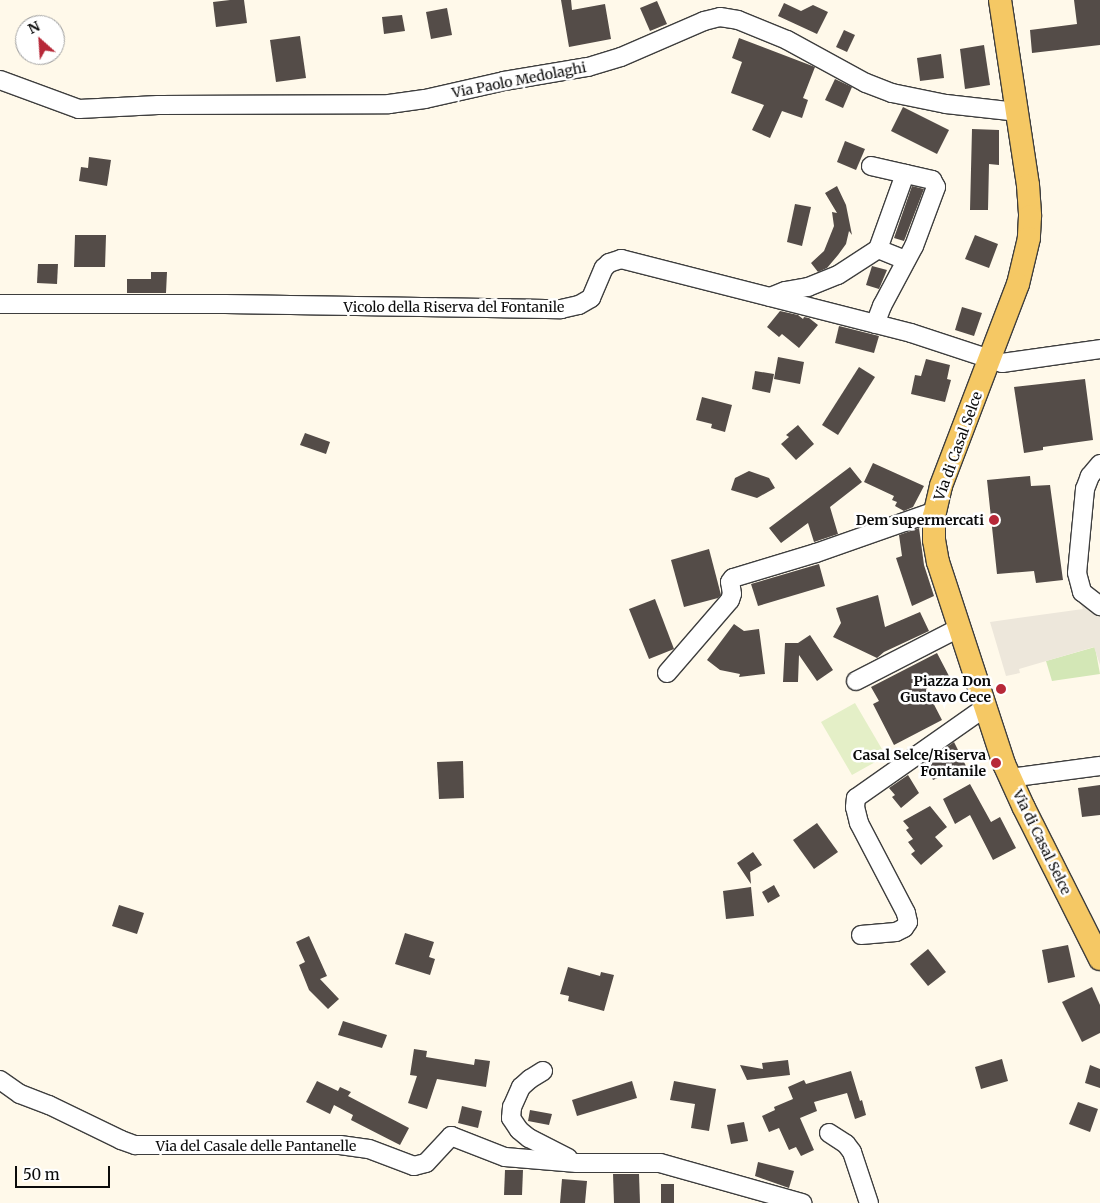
<!DOCTYPE html>
<style>
body{margin:0}
#map{position:relative;width:1100px;height:1203px;overflow:hidden;background:#fff9ea;font-family:Merriweather,serif}
div>[style]{position:absolute}
.green>*{inset:0;background:#d3e7b6}
.pitch>*{inset:0;background:#e4efc7}
.plaza>*{inset:0;background:#ede7db}
.building>*{inset:0;background:#544c48}
.roads{filter:drop-shadow(1px 0 #3e3e3e) drop-shadow(-1px 0 #3e3e3e) drop-shadow(0 1px #3e3e3e) drop-shadow(0 -1px #3e3e3e)}
.minor>*{height:18px;margin:-9px;padding:0 9px;transform-origin:9px;border-radius:9px;background:#fff}
.major>*{height:22px;margin:-11px;padding:0 11px;transform-origin:11px;border-radius:11px;background:#f5c864}
.dots>*{width:14px;height:14px;translate:-50% -50%;box-sizing:border-box;border:2px solid #fff;border-radius:50%}
span{translate:-50% -50%;white-space:nowrap;text-align:center;line-height:1.15;-webkit-text-stroke:5px #fff;paint-order:stroke}
.street-label{font-size:14px;color:#0b0b0b}
.poi-label{font-size:14px;color:#0b0b0b;font-weight:700}
.right{translate:-100% -50%;text-align:right}
.north{position:absolute;left:15px;top:15px;width:50px;height:50px;box-sizing:border-box;background:#fff;border:1px solid #9d9d9d;border-radius:50%;rotate:334deg;font-size:14px;font-weight:700;line-height:20px;text-align:center;color:#0b0b0b}
.north::after{content:'';display:block;margin:auto;width:18px;height:22px;background:#b72838;clip-path:polygon(50% 0,100% 100%,50% 72%,0 100%)}
.scale{position:absolute;left:15px;top:1166px;width:95px;height:22px;box-sizing:border-box;border:2px solid #0b0b0b;border-top:0;padding-left:6px;font-size:15px;line-height:18px;white-space:nowrap;color:#0b0b0b;-webkit-text-stroke:4px #fff;paint-order:stroke}
</style>
<div id="map">
<div class="green">
<i style="clip-path:polygon(1095px 647px,1100px 674px,1052px 681px,1046px 661px)"></i>
</div>
<div class="pitch">
<i style="clip-path:polygon(855px 703px,886px 756px,852px 775px,821px 722px)"></i>
</div>
<div class="plaza">
<i style="clip-path:polygon(1077px 596px,1100px 608px,1100px 665px,1094px 647px,1019px 669px,1020px 673px,1006px 676px,990px 622px,1083px 609px)"></i>
</div>
<div class="building">
<i style="clip-path:polygon(230px 0,244px 0,247px 23px,216px 27px,213px 2px)"></i>
<i style="clip-path:polygon(561px 0,571px 0,572px 10px,605px 4px,611px 39px,569px 47px)"></i>
<i style="clip-path:polygon(1074px 0,1100px 0,1100px 45px,1032px 53px,1030px 30px,1077px 24px)"></i>
<i style="clip-path:polygon(657px 1px,667px 24px,650px 31px,640px 8px)"></i>
<i style="clip-path:polygon(784px 3px,801px 11px,813px 5px,828px 12px,817px 34px,778px 16px)"></i>
<i style="clip-path:polygon(447px 8px,452px 35px,431px 39px,426px 12px)"></i>
<i style="clip-path:polygon(402px 15px,405px 31px,384px 34px,382px 17px)"></i>
<i style="clip-path:polygon(844px 30px,855px 35px,847px 52px,836px 47px)"></i>
<i style="clip-path:polygon(300px 36px,306px 78px,276px 82px,270px 40px)"></i>
<i style="clip-path:polygon(739px 38px,815px 67px,803px 98px,808px 100px,802px 118px,782px 111px,770px 138px,752px 130px,764px 105px,731px 93px,742px 62px,732px 58px)"></i>
<i style="clip-path:polygon(984px 45px,990px 85px,965px 89px,960px 49px)"></i>
<i style="clip-path:polygon(941px 54px,944px 78px,920px 81px,917px 58px)"></i>
<i style="clip-path:polygon(835px 79px,852px 87px,843px 108px,825px 100px)"></i>
<i style="clip-path:polygon(903px 107px,949px 130px,937px 154px,891px 131px)"></i>
<i style="clip-path:polygon(972px 129px,999px 130px,999px 165px,989px 164px,988px 210px,970px 210px)"></i>
<i style="clip-path:polygon(845px 141px,865px 149px,856px 170px,837px 162px)"></i>
<i style="clip-path:polygon(89px 157px,111px 160px,107px 186px,79px 181px,81px 167px,88px 168px)"></i>
<i style="clip-path:polygon(837px 186px,846px 205px,852px 235px,849px 231px,846px 244px,838px 255px,827px 268px,818px 272px,811px 263px,824px 251px,834px 226px,832px 212px,837px 213px,825px 193px)"></i>
<i style="clip-path:polygon(912px 186px,924px 189px,904px 241px,894px 238px)"></i>
<i style="clip-path:polygon(795px 204px,811px 207px,802px 246px,787px 242px)"></i>
<i style="clip-path:polygon(75px 235px,106px 235px,105px 267px,74px 267px)"></i>
<i style="clip-path:polygon(975px 235px,998px 244px,989px 268px,965px 259px)"></i>
<i style="clip-path:polygon(38px 264px,58px 264px,57px 284px,37px 283px)"></i>
<i style="clip-path:polygon(872px 266px,887px 270px,879px 289px,866px 285px)"></i>
<i style="clip-path:polygon(151px 272px,167px 272px,166px 293px,127px 293px,127px 279px,151px 279px)"></i>
<i style="clip-path:polygon(962px 307px,982px 313px,974px 336px,955px 330px)"></i>
<i style="clip-path:polygon(780px 311px,798px 315px,803px 319px,804px 317px,809px 318px,818px 325px,799px 348px,782px 334px,779px 337px,767px 327px)"></i>
<i style="clip-path:polygon(839px 326px,879px 336px,874px 353px,835px 343px)"></i>
<i style="clip-path:polygon(778px 357px,804px 362px,800px 384px,774px 379px)"></i>
<i style="clip-path:polygon(926px 359px,950px 365px,947px 379px,951px 380px,945px 402px,911px 394px,915px 375px,921px 376px)"></i>
<i style="clip-path:polygon(859px 367px,875px 377px,838px 435px,822px 425px)"></i>
<i style="clip-path:polygon(755px 371px,774px 374px,770px 393px,752px 389px)"></i>
<i style="clip-path:polygon(1085px 379px,1093px 440px,1043px 447px,1043px 450px,1024px 453px,1014px 387px)"></i>
<i style="clip-path:polygon(702px 397px,732px 405px,725px 432px,711px 428px,712px 424px,696px 420px)"></i>
<i style="clip-path:polygon(798px 425px,814px 444px,796px 460px,781px 444px,789px 437px,786px 435px)"></i>
<i style="clip-path:polygon(305px 433px,330px 442px,326px 454px,300px 445px)"></i>
<i style="clip-path:polygon(873px 463px,924px 486px,913px 507px,904px 511px,895px 506px,897px 502px,892px 500px,894px 496px,864px 482px)"></i>
<i style="clip-path:polygon(850px 467px,862px 482px,830px 507px,838px 534px,814px 542px,808px 523px,781px 543px,769px 528px)"></i>
<i style="clip-path:polygon(749px 471px,769px 478px,775px 488px,757px 498px,731px 490px,735px 478px)"></i>
<i style="clip-path:polygon(1030px 476px,1031px 486px,1050px 485px,1063px 580px,1036px 583px,1034px 571px,997px 574px,987px 480px)"></i>
<i style="clip-path:polygon(919px 528px,924px 565px,934px 596px,912px 606px,896px 558px,902px 556px,899px 535px)"></i>
<i style="clip-path:polygon(709px 549px,721px 595px,718px 598px,684px 607px,671px 560px)"></i>
<i style="clip-path:polygon(819px 564px,825px 586px,758px 606px,751px 584px)"></i>
<i style="clip-path:polygon(878px 595px,885px 627px,920px 612px,929px 631px,884px 652px,877px 658px,833px 637px,841px 623px,836px 608px)"></i>
<i style="clip-path:polygon(655px 599px,674px 649px,649px 659px,629px 609px)"></i>
<i style="clip-path:polygon(734px 624px,744px 631px,759px 629px,765px 674px,739px 677px,740px 674px,720px 670px,707px 660px)"></i>
<i style="clip-path:polygon(810px 635px,833px 670px,817px 681px,799px 655px,798px 682px,783px 682px,785px 643px,798px 643px)"></i>
<i style="clip-path:polygon(937px 653px,949px 676px,926px 689px,942px 720px,894px 745px,873px 704px,879px 701px,871px 687px)"></i>
<i style="clip-path:polygon(954px 742px,966px 766px,933px 780px,925px 763px)"></i>
<i style="clip-path:polygon(463px 761px,464px 798px,439px 799px,437px 762px)"></i>
<i style="clip-path:polygon(908px 775px,919px 793px,901px 808px,892px 797px,895px 795px,889px 788px)"></i>
<i style="clip-path:polygon(970px 784px,991px 822px,1000px 817px,1016px 848px,993px 860px,970px 815px,955px 824px,943px 799px)"></i>
<i style="clip-path:polygon(1100px 785px,1100px 815px,1082px 817px,1078px 788px)"></i>
<i style="clip-path:polygon(930px 806px,947px 827px,935px 837px,943px 846px,921px 865px,911px 854px,915px 851px,908px 842px,913px 839px,906px 830px,909px 828px,903px 821px)"></i>
<i style="clip-path:polygon(817px 823px,838px 852px,814px 869px,793px 840px)"></i>
<i style="clip-path:polygon(753px 852px,762px 865px,750px 872px,751px 884px,737px 863px)"></i>
<i style="clip-path:polygon(774px 885px,780px 896px,768px 903px,762px 892px)"></i>
<i style="clip-path:polygon(751px 887px,754px 916px,726px 919px,723px 891px)"></i>
<i style="clip-path:polygon(119px 905px,144px 913px,137px 934px,112px 926px)"></i>
<i style="clip-path:polygon(405px 933px,434px 942px,429px 957px,435px 959px,430px 975px,395px 964px)"></i>
<i style="clip-path:polygon(309px 936px,327px 976px,320px 979px,339px 999px,328px 1009px,309px 990px,299px 965px,305px 962px,296px 942px)"></i>
<i style="clip-path:polygon(1068px 945px,1075px 977px,1048px 983px,1042px 950px)"></i>
<i style="clip-path:polygon(928px 949px,946px 972px,928px 986px,910px 964px)"></i>
<i style="clip-path:polygon(568px 967px,600px 976px,601px 972px,614px 975px,604px 1011px,568px 1001px,569px 996px,560px 994px)"></i>
<i style="clip-path:polygon(1092px 987px,1100px 1005px,1100px 1033px,1082px 1042px,1062px 1002px)"></i>
<i style="clip-path:polygon(343px 1021px,387px 1035px,382px 1048px,338px 1035px)"></i>
<i style="clip-path:polygon(414px 1049px,427px 1051px,426px 1057px,474px 1065px,475px 1059px,490px 1061px,486px 1087px,437px 1079px,427px 1109px,408px 1103px,417px 1076px,410px 1075px)"></i>
<i style="clip-path:polygon(1002px 1059px,1008px 1081px,981px 1089px,975px 1067px)"></i>
<i style="clip-path:polygon(788px 1060px,790px 1075px,747px 1080px,740px 1065px,763px 1069px,762px 1063px)"></i>
<i style="clip-path:polygon(1090px 1065px,1100px 1069px,1100px 1088px,1085px 1083px)"></i>
<i style="clip-path:polygon(851px 1071px,860px 1101px,862px 1100px,866px 1115px,855px 1119px,847px 1093px,814px 1102px,817px 1111px,800px 1118px,814px 1150px,801px 1156px,796px 1147px,789px 1150px,779px 1128px,769px 1132px,762px 1116px,775px 1110px,774px 1107px,793px 1099px,788px 1087px,804px 1080px,806px 1084px)"></i>
<i style="clip-path:polygon(317px 1081px,338px 1091px,340px 1087px,351px 1092px,348px 1096px,409px 1128px,400px 1145px,351px 1120px,353px 1115px,334px 1105px,330px 1114px,306px 1102px)"></i>
<i style="clip-path:polygon(632px 1081px,637px 1098px,577px 1116px,572px 1100px)"></i>
<i style="clip-path:polygon(674px 1081px,716px 1089px,709px 1131px,691px 1128px,695px 1104px,670px 1100px)"></i>
<i style="clip-path:polygon(1078px 1102px,1098px 1109px,1090px 1132px,1069px 1124px)"></i>
<i style="clip-path:polygon(462px 1106px,482px 1111px,478px 1128px,458px 1123px)"></i>
<i style="clip-path:polygon(530px 1110px,552px 1114px,549px 1125px,528px 1121px)"></i>
<i style="clip-path:polygon(744px 1122px,748px 1141px,731px 1144px,727px 1125px)"></i>
<i style="clip-path:polygon(758px 1162px,794px 1171px,789px 1188px,755px 1176px)"></i>
<i style="clip-path:polygon(505px 1170px,523px 1170px,522px 1195px,504px 1195px)"></i>
<i style="clip-path:polygon(613px 1174px,639px 1174px,640px 1203px,614px 1203px)"></i>
<i style="clip-path:polygon(562px 1179px,587px 1181px,585px 1203px,560px 1203px)"></i>
<i style="clip-path:polygon(661px 1184px,674px 1184px,674px 1203px,661px 1203px)"></i>
</div>
<div class="roads">
<div class="minor">
<i style="left:0;top:80px;width:84px;rotate:20.2deg"></i>
<i style="left:79px;top:109px;width:79px;rotate:-2.9deg"></i>
<i style="left:158px;top:105px;width:231px;rotate:-0.2deg"></i>
<i style="left:389px;top:104px;width:36px;rotate:-8deg"></i>
<i style="left:425px;top:99px;width:81px;rotate:-12.8deg"></i>
<i style="left:504px;top:81px;width:85px;rotate:-9.5deg"></i>
<i style="left:588px;top:67px;width:34px;rotate:-17deg"></i>
<i style="left:621px;top:57px;width:90px;rotate:-23.4deg"></i>
<i style="left:704px;top:21px;width:16px;rotate:-14deg"></i>
<i style="left:720px;top:17px;width:18px;rotate:9deg"></i>
<i style="left:738px;top:20px;width:53px;rotate:22.2deg"></i>
<i style="left:787px;top:40px;width:90px;rotate:28.6deg"></i>
<i style="left:866px;top:83px;width:28px;rotate:21deg"></i>
<i style="left:892px;top:93px;width:55px;rotate:11.5deg"></i>
<i style="left:946px;top:104px;width:71px;rotate:6.4deg"></i>
<i style="left:871px;top:166px;width:63px;rotate:12.9deg"></i>
<i style="left:932px;top:180px;width:8px;rotate:60deg"></i>
<i style="left:936px;top:187px;width:63px;rotate:110.4deg"></i>
<i style="left:914px;top:246px;width:68px;rotate:118.1deg"></i>
<i style="left:882px;top:306px;width:19px;rotate:111deg"></i>
<i style="left:878px;top:249px;width:80px;rotate:-70.2deg"></i>
<i style="left:770px;top:297px;width:16px;rotate:-22deg"></i>
<i style="left:785px;top:291px;width:23px;rotate:-10deg"></i>
<i style="left:808px;top:287px;width:32px;rotate:-22deg"></i>
<i style="left:838px;top:275px;width:48px;rotate:-33deg"></i>
<i style="left:878px;top:249px;width:29px;rotate:22deg"></i>
<i style="left:0;top:304px;width:225px"></i>
<i style="left:225px;top:304px;width:336px;rotate:0.9deg"></i>
<i style="left:561px;top:309px;width:18px;rotate:-13deg"></i>
<i style="left:579px;top:305px;width:14px;rotate:-30deg"></i>
<i style="left:591px;top:298px;width:33px;rotate:-67deg"></i>
<i style="left:604px;top:268px;width:7px;rotate:-45deg"></i>
<i style="left:609px;top:263px;width:13px;rotate:-18deg"></i>
<i style="left:621px;top:259px;width:299px;rotate:14.3deg"></i>
<i style="left:911px;top:333px;width:96px;rotate:18.2deg"></i>
<i style="left:1002px;top:363px;width:99px;rotate:-8.1deg"></i>
<i style="left:1100px;top:464px;width:16px;rotate:130deg"></i>
<i style="left:1090px;top:476px;width:14px;rotate:111deg"></i>
<i style="left:1085px;top:489px;width:84px;rotate:95.4deg"></i>
<i style="left:1077px;top:573px;width:20px;rotate:75deg"></i>
<i style="left:1082px;top:592px;width:23px;rotate:38deg"></i>
<i style="left:667px;top:673px;width:96px;rotate:-49.2deg"></i>
<i style="left:730px;top:600px;width:6px;rotate:-72deg"></i>
<i style="left:732px;top:594px;width:12px;rotate:-99deg"></i>
<i style="left:730px;top:582px;width:5px;rotate:-53deg"></i>
<i style="left:733px;top:578px;width:87px;rotate:-16.8deg"></i>
<i style="left:816px;top:553px;width:126px;rotate:-19.4deg"></i>
<i style="left:856px;top:681px;width:116px;rotate:-27.2deg"></i>
<i style="left:1010px;top:778px;width:91px;rotate:-7.6deg"></i>
<i style="left:861px;top:935px;width:35px;rotate:-5deg"></i>
<i style="left:896px;top:932px;width:9px;rotate:-27deg"></i>
<i style="left:904px;top:928px;width:7px;rotate:-56deg"></i>
<i style="left:908px;top:922px;width:9px;rotate:-103deg"></i>
<i style="left:906px;top:913px;width:102px;rotate:-117.6deg"></i>
<i style="left:859px;top:823px;width:16px;rotate:-104deg"></i>
<i style="left:855px;top:807px;width:9px;rotate:-84deg"></i>
<i style="left:856px;top:798px;width:156px;rotate:-35.1deg"></i>
<i style="left:543px;top:1071px;width:15px;rotate:148deg"></i>
<i style="left:530px;top:1079px;width:12px;rotate:138deg"></i>
<i style="left:521px;top:1087px;width:22px;rotate:114deg"></i>
<i style="left:512px;top:1107px;width:11px;rotate:95deg"></i>
<i style="left:511px;top:1118px;width:14px;rotate:56deg"></i>
<i style="left:519px;top:1130px;width:13px;rotate:39deg"></i>
<i style="left:529px;top:1138px;width:44px;rotate:27.1deg"></i>
<i style="left:0;top:1080px;width:24px;rotate:35deg"></i>
<i style="left:20px;top:1094px;width:31px;rotate:21deg"></i>
<i style="left:49px;top:1105px;width:80px;rotate:25.9deg"></i>
<i style="left:121px;top:1140px;width:15px;rotate:20deg"></i>
<i style="left:135px;top:1145px;width:205px"></i>
<i style="left:340px;top:1145px;width:29px;rotate:8deg"></i>
<i style="left:369px;top:1149px;width:48px;rotate:20.7deg"></i>
<i style="left:414px;top:1166px;width:12px;rotate:-14deg"></i>
<i style="left:426px;top:1163px;width:37px;rotate:-47deg"></i>
<i style="left:451px;top:1136px;width:58px;rotate:21.3deg"></i>
<i style="left:505px;top:1157px;width:72px;rotate:4.8deg"></i>
<i style="left:577px;top:1163px;width:83px"></i>
<i style="left:660px;top:1163px;width:148px;rotate:15.7deg"></i>
<i style="left:829px;top:1133px;width:20px;rotate:33deg"></i>
<i style="left:846px;top:1144px;width:10px;rotate:53deg"></i>
<i style="left:852px;top:1152px;width:54px;rotate:71.6deg"></i>
</div>
<div class="major">
<i style="left:1000px;top:0;width:187px;rotate:81.4deg"></i>
<i style="left:1028px;top:185px;width:31px;rotate:86deg"></i>
<i style="left:1030px;top:216px;width:22px;rotate:93deg"></i>
<i style="left:1029px;top:238px;width:47px;rotate:103.4deg"></i>
<i style="left:1018px;top:284px;width:216px;rotate:110.9deg"></i>
<i style="left:941px;top:486px;width:31px;rotate:103deg"></i>
<i style="left:934px;top:516px;width:24px;rotate:90deg"></i>
<i style="left:934px;top:540px;width:22px;rotate:80deg"></i>
<i style="left:938px;top:562px;width:213px;rotate:71.9deg"></i>
<i style="left:1004px;top:764px;width:48px;rotate:65.6deg"></i>
<i style="left:1024px;top:808px;width:169px;rotate:63.3deg"></i>
</div>
</div>
<div class="dots">
<i style="left:994px;top:520px;background:#b72838"></i>
<i style="left:1001px;top:689px;background:#b72838"></i>
<i style="left:996px;top:763px;background:#b72838"></i>
</div>
<div class="street-label">
<span style="left:519px;top:80px;rotate:-11deg">Via Paolo Medolaghi</span>
<span style="left:454px;top:307px">Vicolo della Riserva del Fontanile</span>
<span style="left:958px;top:446px;rotate:-70deg">Via di Casal Selce</span>
<span style="left:1042px;top:842px;rotate:64deg">Via di Casal Selce</span>
<span style="left:256px;top:1146px">Via del Casale delle Pantanelle</span>
</div>
<div class="poi-label">
<span class="right" style="left:984px;top:520px">Dem supermercati</span>
<span class="right" style="left:991px;top:689px">Piazza Don<br>Gustavo Cece</span>
<span class="right" style="left:986px;top:763px">Casal Selce/Riserva<br>Fontanile</span>
</div>
<div class="north">N</div>
<div class="scale">50 m</div>
</div>
